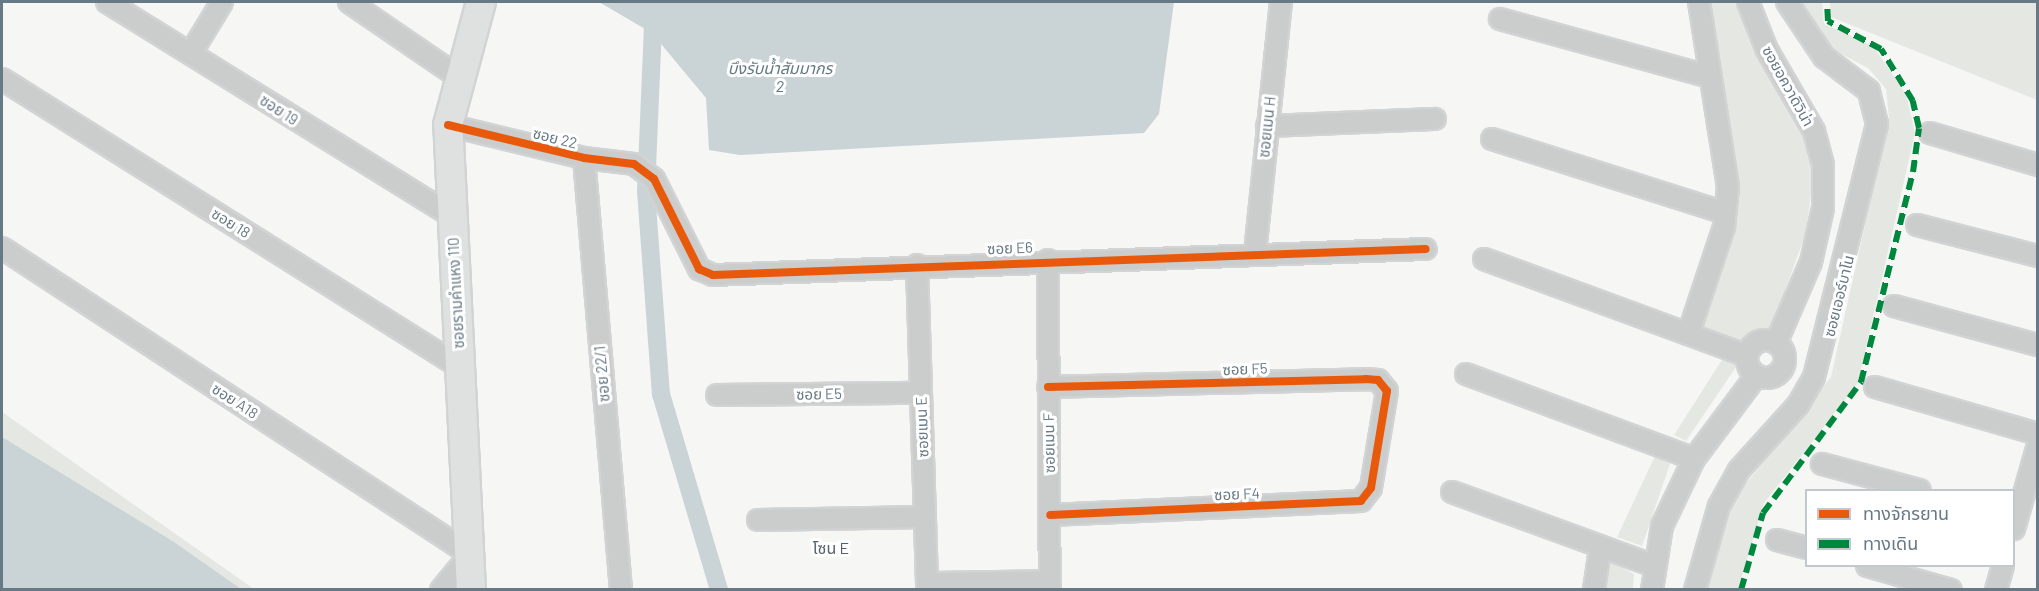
<!DOCTYPE html>
<meta charset="utf-8">
<style>
body{margin:0}
#map{position:relative;width:2039px;height:591px;overflow:hidden;background:#f6f6f5;font-family:Barlow,"Noto Sans Thai",sans-serif}
div>[style]{position:absolute}
.green>*{inset:0;background:#e5e8e2}
.water>*{inset:0;background:#cad3d6}
.canal>*{height:18px;margin:-9px;padding:0 9px;transform-origin:9px;border-radius:9px;background:#cad3d6}
.roads{filter:drop-shadow(2px 0 #d2d3d4) drop-shadow(-2px 0 #d2d3d4) drop-shadow(0 2px #d2d3d4) drop-shadow(0 -2px #d2d3d4)}
.street>*{height:20px;margin:-10px;padding:0 10px;transform-origin:10px;border-radius:10px;background:#cbcccc}
.street>.ring{margin:-10px;padding:0;box-sizing:content-box;background:none;border:20px solid #cbcccc;border-radius:50%}
.secondary>*{height:28px;margin:-14px;padding:0 14px;transform-origin:14px;border-radius:14px;background:#dfe0e0}
.quiet>*{height:6px;margin-top:-3px;transform-origin:0;background:repeating-linear-gradient(90deg,#00873e 0 12px,transparent 0 18px)}
.cycleway>*{height:8px;margin:-4px;padding:0 4px;transform-origin:4px;border-radius:4px;background:#e8590c}
span{translate:-50% -50%;white-space:nowrap;text-align:center;line-height:1.15;-webkit-text-stroke:6px #fff;paint-order:stroke}
.street-label{font-size:15px;color:#667985}
.water-label{font-size:16px;color:#627a81;font-style:italic}
.neighbourhood-label{font-size:16px;color:#54616a}
.frame{position:absolute;inset:0;border:3px solid #667985;pointer-events:none}
.legend{position:absolute;left:1805px;top:489px;width:210px;height:78px;box-sizing:border-box;background:#fff;border:2px solid #c2c9ce;margin:0;padding:8px 10px;list-style:none;font-size:18px;color:#667985}
.legend li{display:flex;align-items:center;gap:12px;height:30px}
.legend b{width:30px;border:2px solid #c2c9ce}
</style>
<div id="map">
<div class="green">
<i style="clip-path:polygon(1710px 2px,1737px 2px,1756px 51px,1803px 125px,1815px 163px,1806px 233px,1770px 332px,1735px 346px,1697px 327px,1728px 249px,1736px 161px,1715px 69px)"></i>
<i style="clip-path:polygon(1800px 2px,1822px 2px,1824px 24px,1873px 46px,1906px 94px,1915px 133px,1858px 383px,1764px 503px,1738px 589px,1707px 590px,1724px 524px,1740px 491px,1831px 377px,1889px 117px,1886px 89px,1868px 68px,1830px 48px)"></i>
<i style="clip-path:polygon(1830px 2px,2037px 2px,2037px 100px,1831px 17px)"></i>
<i style="clip-path:polygon(1725px 355px,1738px 364px,1686px 441px,1674px 435px)"></i>
<i style="clip-path:polygon(2px 412px,254px 589px,2px 589px)"></i>
<i style="clip-path:polygon(1656px 454px,1671px 461px,1642px 546px,1617px 537px)"></i>
<i style="clip-path:polygon(1611px 561px,1634px 574px,1633px 589px,1600px 590px)"></i>
</div>
<div class="water">
<i style="clip-path:polygon(599px 2px,1174px 2px,1159px 114px,1144px 133px,740px 155px,709px 150px,706px 98px,652px 33px)"></i>
<i style="clip-path:polygon(2px 437px,174px 542px,241px 589px,2px 589px)"></i>
</div>
<div class="canal">
<i style="left:677px;top:2px;width:33px;rotate:136deg"></i>
<i style="left:653px;top:25px;width:166px;rotate:92.4deg"></i>
<i style="left:646px;top:191px;width:204px;rotate:85.8deg"></i>
<i style="left:661px;top:394px;width:204px;rotate:73.5deg"></i>
</div>
<div class="roads">
<div class="street">
<i style="left:107px;top:2px;width:406px;rotate:31.8deg"></i>
<i style="left:349px;top:2px;width:135px;rotate:34.4deg"></i>
<i style="left:1748px;top:2px;width:52px;rotate:68.4deg"></i>
<i style="left:1767px;top:50px;width:94px;rotate:59.9deg"></i>
<i style="left:1814px;top:131px;width:35px;rotate:75deg"></i>
<i style="left:1823px;top:165px;width:43px;rotate:90deg"></i>
<i style="left:1823px;top:208px;width:55px;rotate:102.5deg"></i>
<i style="left:1811px;top:262px;width:88px;rotate:113.4deg"></i>
<i style="left:1500px;top:19px;width:215px;rotate:15.4deg"></i>
<i style="left:191px;top:53px;width:60px;rotate:-58.7deg"></i>
<i style="left:2px;top:79px;width:541px;rotate:32.16deg"></i>
<i style="left:448px;top:125px;width:140px;rotate:13.6deg"></i>
<i style="left:584px;top:158px;width:50px;rotate:6.8deg"></i>
<i style="left:634px;top:164px;width:25px;rotate:37deg"></i>
<i style="left:654px;top:179px;width:101px;rotate:63.4deg"></i>
<i style="left:699px;top:269px;width:15px;rotate:23deg"></i>
<i style="left:713px;top:275px;width:713px;rotate:-2.09deg"></i>
<i style="left:1267px;top:126px;width:168px;rotate:-2.4deg"></i>
<i style="left:1930px;top:133px;width:113px;rotate:16.5deg"></i>
<i style="left:1492px;top:139px;width:244px;rotate:17.6deg"></i>
<i style="left:584px;top:158px;width:434px;rotate:85.1deg"></i>
<i style="left:1917px;top:225px;width:125px;rotate:14.4deg"></i>
<i style="left:2px;top:248px;width:532px;rotate:33.18deg"></i>
<i style="left:447px;top:539px;width:18px;rotate:34deg"></i>
<i style="left:462px;top:549px;width:8px;rotate:-23deg"></i>
<i style="left:1255px;top:253px;width:252px;rotate:-84.1deg"></i>
<i style="left:1484px;top:259px;width:280px;rotate:20.2deg"></i>
<i style="left:1048px;top:260px;width:330px;rotate:89.7deg"></i>
<i style="left:917px;top:265px;width:325px;rotate:88.2deg"></i>
<i style="left:1894px;top:306px;width:149px;rotate:15.2deg"></i>
<i style="left:1689px;top:332px;width:111px;rotate:-71.6deg"></i>
<i style="left:1724px;top:227px;width:40px;rotate:-84.3deg"></i>
<i style="left:1728px;top:187px;width:187px;rotate:-98.9deg"></i>
<i class="ring" style="left:1747px;top:340px;width:18px;height:18px"></i>
<i style="left:1466px;top:374px;width:243px;rotate:20.4deg"></i>
<i style="left:1048px;top:387px;width:318px;rotate:-1.4deg"></i>
<i style="left:1366px;top:379px;width:12px;rotate:5deg"></i>
<i style="left:1378px;top:380px;width:14px;rotate:51deg"></i>
<i style="left:1387px;top:391px;width:98px;rotate:99.4deg"></i>
<i style="left:1371px;top:488px;width:16px;rotate:128deg"></i>
<i style="left:1361px;top:501px;width:311px;rotate:177.4deg"></i>
<i style="left:1875px;top:387px;width:170px;rotate:16.1deg"></i>
<i style="left:717px;top:395px;width:204px;rotate:-0.6deg"></i>
<i style="left:1822px;top:464px;width:101px;rotate:14.9deg"></i>
<i style="left:1452px;top:492px;width:213px;rotate:20.1deg"></i>
<i style="left:758px;top:520px;width:167px;rotate:-1deg"></i>
<i style="left:2014px;top:529px;width:87px;rotate:-74.1deg"></i>
<i style="left:1777px;top:540px;width:30px;rotate:15deg"></i>
<i style="left:1867px;top:566px;width:87px;rotate:15.9deg"></i>
<i style="left:927px;top:583px;width:123px;rotate:-0.9deg"></i>
<i style="left:441px;top:590px;width:45px;rotate:-50.4deg"></i>
<i style="left:1594px;top:590px;width:41px;rotate:-81.7deg"></i>
<i style="left:1652px;top:590px;width:65px;rotate:-81.1deg"></i>
<i style="left:1662px;top:526px;width:74px;rotate:-64.5deg"></i>
<i style="left:1694px;top:459px;width:104px;rotate:-53.2deg"></i>
<i style="left:1695px;top:590px;width:87px;rotate:-74.1deg"></i>
<i style="left:1719px;top:506px;width:41px;rotate:-60.9deg"></i>
<i style="left:1739px;top:470px;width:88px;rotate:-47.8deg"></i>
<i style="left:1798px;top:405px;width:32px;rotate:-60deg"></i>
<i style="left:1814px;top:377px;width:261px;rotate:-76deg"></i>
<i style="left:1877px;top:124px;width:34px;rotate:-104deg"></i>
<i style="left:1869px;top:91px;width:56px;rotate:-142.9deg"></i>
<i style="left:1824px;top:57px;width:66px;rotate:-123.9deg"></i>
<i style="left:1996px;top:590px;width:25px;rotate:-74deg"></i>
</div>
<div class="secondary">
<i style="left:471px;top:590px;width:466px;rotate:-92.8deg"></i>
<i style="left:448px;top:125px;width:127px;rotate:-75deg"></i>
</div>
</div>
<div class="quiet">
<i style="left:1741px;top:590px;width:80px;rotate:-74.1deg"></i>
<i style="left:1763px;top:513px;width:164px;rotate:-53.2deg"></i>
<i style="left:1861px;top:382px;width:216px;rotate:-76.1deg"></i>
<i style="left:1913px;top:172px;width:44px;rotate:-82.2deg"></i>
<i style="left:1919px;top:128px;width:28px;rotate:-103deg"></i>
<i style="left:1913px;top:101px;width:61px;rotate:-121.6deg"></i>
<i style="left:1881px;top:49px;width:60px;rotate:-152.2deg"></i>
<i style="left:1828px;top:21px;width:19px;rotate:-93deg"></i>
</div>
<div class="cycleway">
<i style="left:448px;top:125px;width:140px;rotate:13.6deg"></i>
<i style="left:584px;top:158px;width:50px;rotate:6.8deg"></i>
<i style="left:634px;top:164px;width:25px;rotate:37deg"></i>
<i style="left:654px;top:179px;width:101px;rotate:63.4deg"></i>
<i style="left:699px;top:269px;width:15px;rotate:23deg"></i>
<i style="left:713px;top:275px;width:713px;rotate:-2.09deg"></i>
<i style="left:1048px;top:387px;width:318px;rotate:-1.4deg"></i>
<i style="left:1366px;top:379px;width:12px;rotate:5deg"></i>
<i style="left:1378px;top:380px;width:14px;rotate:51deg"></i>
<i style="left:1387px;top:391px;width:98px;rotate:99.4deg"></i>
<i style="left:1371px;top:488px;width:16px;rotate:128deg"></i>
<i style="left:1361px;top:501px;width:311px;rotate:177.4deg"></i>
</div>
<div class="street-label">
<span style="left:1788px;top:86px;rotate:61deg">ซอยอควาดิวิน่า</span>
<span style="left:279px;top:110px;rotate:33deg">ซอย 19</span>
<span style="left:1267px;top:127px;rotate:-84deg">ซอยเมน H</span>
<span style="left:555px;top:138px;rotate:14deg">ซอย 22</span>
<span style="left:231px;top:223px;rotate:32deg">ซอย 18</span>
<span style="left:1010px;top:248px;rotate:-2deg">ซอย E6</span>
<span style="left:456px;top:293px;rotate:-93deg">ซอยรามคำแหง 110</span>
<span style="left:1839px;top:296px;rotate:-76deg">ซอยเออร์บาโน</span>
<span style="left:1245px;top:369px;rotate:-2deg">ซอย F5</span>
<span style="left:602px;top:374px;rotate:-95deg">ซอย 22/1</span>
<span style="left:819px;top:394px;rotate:-1deg">ซอย E5</span>
<span style="left:235px;top:401px;rotate:33deg">ซอย A18</span>
<span style="left:922px;top:427px;rotate:-92deg">ซอยเมน E</span>
<span style="left:1049px;top:443px;rotate:-91deg">ซอยเมน F</span>
<span style="left:1237px;top:494px;rotate:-2deg">ซอย F4</span>
</div>
<div class="water-label">
<span style="left:780px;top:77px">บึงรับน้ำสัมมากร<br>2</span>
</div>
<div class="neighbourhood-label">
<span style="left:831px;top:548px">โซน E</span>
</div>
<div class="frame"></div>
<ul class="legend">
<li><b style="height:8px;background:#e8590c"></b>ทางจักรยาน</li>
<li><b style="height:8px;background:#00873e"></b>ทางเดิน</li>
</ul>
</div>
